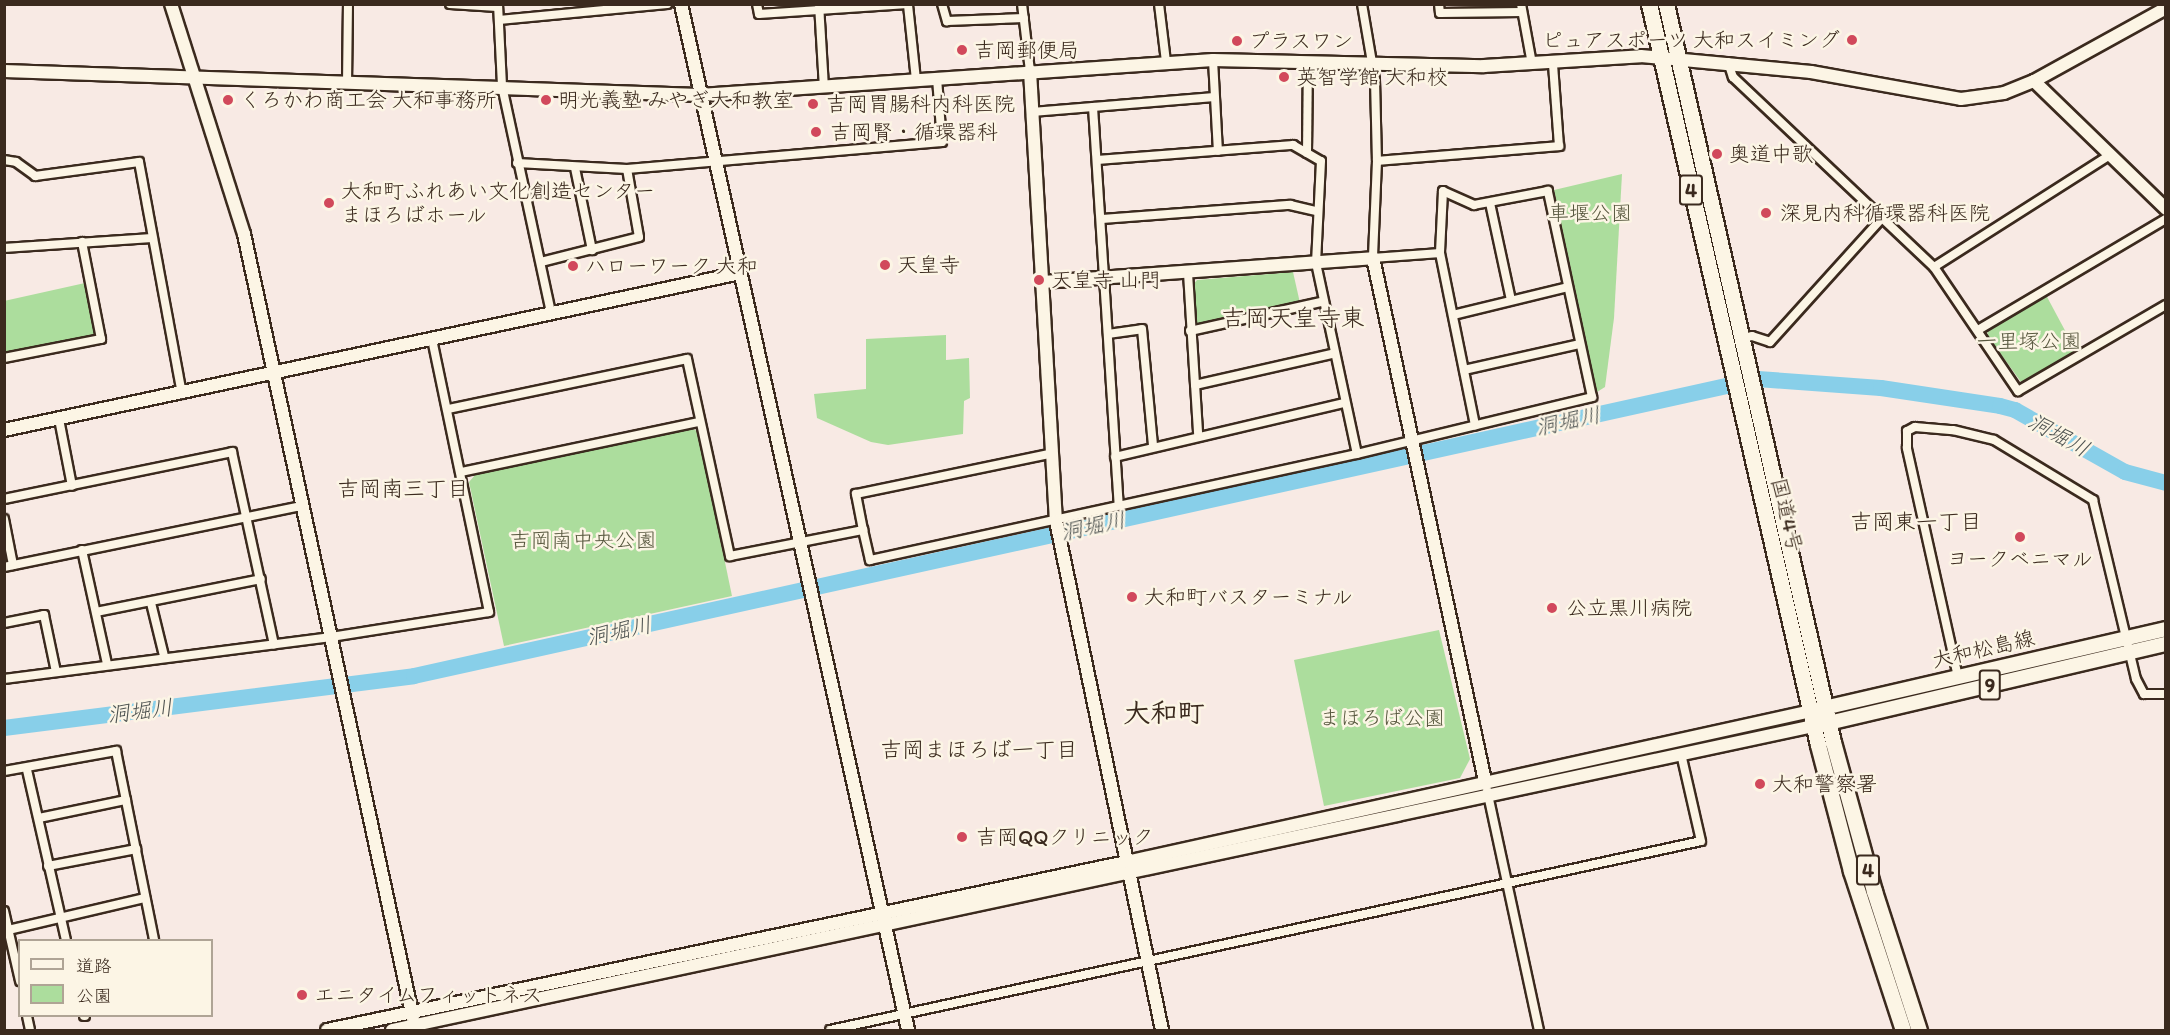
<!DOCTYPE html>
<meta charset="utf-8">
<style>
body{margin:0}
#map{position:relative;width:2170px;height:1035px;overflow:hidden;background:#f8eae4;font-family:Itim,"Klee One",sans-serif}
div>[style]{position:absolute}
.green>*{inset:0;background:#acdd9d}
.river>*{height:16px;margin:-8px;padding:0 8px;transform-origin:8px;border-radius:8px;background:#88cfe9}
.roads{filter:drop-shadow(2px 0 #3b2a1e) drop-shadow(-2px 0 #3b2a1e) drop-shadow(0 2px #3b2a1e) drop-shadow(0 -2px #3b2a1e)}
.street>*{height:8px;margin:-4px;padding:0 4px;transform-origin:4px;border-radius:4px;background:#fcf5e5}
.secondary>*{height:12px;margin:-6px;padding:0 6px;transform-origin:6px;border-radius:6px;background:#fcf5e5}
.primary>*{height:14px;margin:-7px;padding:0 7px;transform-origin:7px;border-radius:7px;background:#fcf5e5}
.highway>*{height:15px;margin:-7.5px;padding:0 7.5px;transform-origin:7.5px;border-radius:7.5px;background:#fcf5e5}
.dots>*{width:16px;height:16px;translate:-50% -50%;box-sizing:border-box;border:3px solid #fcf5e5;border-radius:50%}
span{translate:-50% -50%;white-space:nowrap;text-align:center;line-height:1.15;-webkit-text-stroke:5px #fcf5e5;paint-order:stroke}
.shield-label span{padding:2px 4px;background:#fcf5e5;border:2px solid;border-radius:4px;-webkit-text-stroke-width:0}
.shield-label{font-size:20px;color:#3b2a1e;font-weight:700}
.poi-label{font-size:21px;color:#3b2a1e}
.right{translate:-100% -50%;text-align:right}
.left{translate:0 -50%;text-align:left}
.park-label{font-size:21px;color:#57573e}
.street-label{font-size:21px;color:#3b2a1e}
.water-label{font-size:22px;color:#4e5351;font-style:italic}
.neighbourhood-label{font-size:22px;color:#3b2a1e}
.quarter-label{font-size:24px;color:#3b2a1e}
.district-label{font-size:27px;color:#3b2a1e;font-weight:700}
.frame{position:absolute;inset:0;border:6px solid #3b2a1e;pointer-events:none}
.legend{position:absolute;left:18px;top:939px;width:195px;height:78px;box-sizing:border-box;background:#fcf5e5;border:2px solid #afa495;margin:0;padding:8px 10px;list-style:none;font-size:18px;color:#3b2a1e}
.legend li{display:flex;align-items:center;gap:12px;height:30px}
.legend b{width:30px;border:2px solid #afa495}
</style>
<div id="map">
<div class="green">
<i style="clip-path:polygon(1622px 174px,1614px 318px,1605px 387px,1597px 392px,1554px 190px)"></i>
<i style="clip-path:polygon(1293px 272px,1300px 303px,1201px 326px,1195px 322px,1192px 286px,1197px 280px)"></i>
<i style="clip-path:polygon(85px 283px,96px 336px,5px 354px,4px 301px)"></i>
<i style="clip-path:polygon(2046px 295px,2076px 351px,2021px 382px,1987px 335px,1989px 327px)"></i>
<i style="clip-path:polygon(946px 335px,946px 360px,969px 358px,970px 398px,964px 401px,963px 434px,888px 445px,871px 442px,817px 418px,814px 394px,866px 389px,866px 339px)"></i>
<i style="clip-path:polygon(692px 428px,698px 432px,732px 596px,504px 646px,469px 482px,475px 475px)"></i>
<i style="clip-path:polygon(1439px 630px,1470px 759px,1460px 778px,1324px 806px,1294px 660px)"></i>
</div>
<div class="river">
<i style="left:4px;top:728px;width:413px;rotate:-7.2deg"></i>
<i style="left:414px;top:676px;width:1376px;rotate:-12.46deg"></i>
<i style="left:1758px;top:379px;width:123px;rotate:4.2deg"></i>
<i style="left:1881px;top:388px;width:120px;rotate:8.6deg"></i>
<i style="left:2000px;top:406px;width:16px;rotate:15deg"></i>
<i style="left:2015px;top:410px;width:126px;rotate:29.4deg"></i>
<i style="left:2125px;top:472px;width:42px;rotate:15deg"></i>
</div>
<div class="roads">
<div class="street">
<i style="left:450px;top:4px;width:47px;rotate:3.7deg"></i>
<i style="left:498px;top:4px;width:82px;rotate:87.2deg"></i>
<i style="left:502px;top:86px;width:232px;rotate:77.8deg"></i>
<i style="left:757px;top:4px;width:10px;rotate:79deg"></i>
<i style="left:759px;top:14px;width:149px;rotate:-3.8deg"></i>
<i style="left:819px;top:4px;width:83px;rotate:86.6deg"></i>
<i style="left:942px;top:4px;width:18px;rotate:74deg"></i>
<i style="left:947px;top:21px;width:77px;rotate:-2.2deg"></i>
<i style="left:1022px;top:4px;width:67px;rotate:83.2deg"></i>
<i style="left:1159px;top:4px;width:58px;rotate:83.1deg"></i>
<i style="left:1362px;top:4px;width:77px;rotate:80.3deg"></i>
<i style="left:1375px;top:80px;width:81px;rotate:88.6deg"></i>
<i style="left:1377px;top:161px;width:97px;rotate:92.4deg"></i>
<i style="left:1373px;top:258px;width:67px;rotate:-4.3deg"></i>
<i style="left:1439px;top:4px;width:9px;rotate:84deg"></i>
<i style="left:1440px;top:13px;width:82px;rotate:-0.7deg"></i>
<i style="left:1521px;top:4px;width:61px;rotate:79.6deg"></i>
<i style="left:908px;top:5px;width:75px;rotate:83.9deg"></i>
<i style="left:499px;top:20px;width:169px;rotate:-5.4deg"></i>
<i style="left:1213px;top:60px;width:91px;rotate:86.9deg"></i>
<i style="left:1728px;top:62px;width:16px;rotate:72deg"></i>
<i style="left:1733px;top:77px;width:277px;rotate:43.4deg"></i>
<i style="left:1934px;top:267px;width:150px;rotate:55.9deg"></i>
<i style="left:2018px;top:391px;width:171px;rotate:-30.2deg"></i>
<i style="left:347px;top:84px;width:80px;rotate:-89.3deg"></i>
<i style="left:1093px;top:107px;width:399px;rotate:86.3deg"></i>
<i style="left:1032px;top:112px;width:183px;rotate:-4.7deg"></i>
<i style="left:1307px;top:153px;width:90px;rotate:-89.4deg"></i>
<i style="left:4px;top:160px;width:12px;rotate:9deg"></i>
<i style="left:16px;top:162px;width:24px;rotate:36deg"></i>
<i style="left:35px;top:176px;width:105px;rotate:-7.7deg"></i>
<i style="left:139px;top:162px;width:236px;rotate:79.5deg"></i>
<i style="left:1097px;top:160px;width:197px;rotate:-4.4deg"></i>
<i style="left:1293px;top:145px;width:32px;rotate:30deg"></i>
<i style="left:1321px;top:161px;width:102px;rotate:92.8deg"></i>
<i style="left:1316px;top:263px;width:195px;rotate:77.9deg"></i>
<i style="left:1377px;top:161px;width:183px;rotate:-4.7deg"></i>
<i style="left:1559px;top:146px;width:82px;rotate:-94.2deg"></i>
<i style="left:517px;top:163px;width:110px;rotate:3.1deg"></i>
<i style="left:627px;top:169px;width:316px;rotate:-4.9deg"></i>
<i style="left:942px;top:142px;width:63px;rotate:-94.5deg"></i>
<i style="left:575px;top:168px;width:84px;rotate:78.3deg"></i>
<i style="left:1490px;top:203px;width:99px;rotate:77.8deg"></i>
<i style="left:1102px;top:219px;width:189px;rotate:-4.3deg"></i>
<i style="left:1290px;top:205px;width:28px;rotate:13deg"></i>
<i style="left:4px;top:248px;width:148px;rotate:-3.9deg"></i>
<i style="left:541px;top:262px;width:101px;rotate:-14.3deg"></i>
<i style="left:639px;top:237px;width:69px;rotate:-100deg"></i>
<i style="left:1934px;top:267px;width:206px;rotate:-32.5deg"></i>
<i style="left:1188px;top:273px;width:161px;rotate:86.4deg"></i>
<i style="left:1453px;top:315px;width:118px;rotate:-13.7deg"></i>
<i style="left:1978px;top:330px;width:218px;rotate:-30.6deg"></i>
<i style="left:1190px;top:331px;width:134px;rotate:-12.5deg"></i>
<i style="left:1108px;top:334px;width:34px;rotate:-8deg"></i>
<i style="left:1142px;top:329px;width:118px;rotate:84.6deg"></i>
<i style="left:1741px;top:338px;width:11px;rotate:-10deg"></i>
<i style="left:1752px;top:336px;width:19px;rotate:18deg"></i>
<i style="left:1770px;top:342px;width:167px;rotate:-47.9deg"></i>
<i style="left:4px;top:358px;width:99px;rotate:-11.1deg"></i>
<i style="left:101px;top:339px;width:99px;rotate:-101.1deg"></i>
<i style="left:1464px;top:370px;width:118px;rotate:-12.7deg"></i>
<i style="left:1195px;top:385px;width:140px;rotate:-12.8deg"></i>
<i style="left:448px;top:409px;width:244px;rotate:-11.8deg"></i>
<i style="left:687px;top:359px;width:202px;rotate:77.7deg"></i>
<i style="left:730px;top:556px;width:136px;rotate:-11.1deg"></i>
<i style="left:863px;top:530px;width:37px;rotate:-101deg"></i>
<i style="left:856px;top:494px;width:198px;rotate:-11.7deg"></i>
<i style="left:59px;top:419px;width:68px;rotate:79deg"></i>
<i style="left:1115px;top:457px;width:235px;rotate:-13.3deg"></i>
<i style="left:461px;top:472px;width:243px;rotate:-11.9deg"></i>
<i style="left:4px;top:499px;width:233px;rotate:-11.6deg"></i>
<i style="left:232px;top:452px;width:197px;rotate:77.7deg"></i>
<i style="left:4px;top:519px;width:47px;rotate:78.9deg"></i>
<i style="left:863px;top:530px;width:31px;rotate:77deg"></i>
<i style="left:870px;top:560px;width:498px;rotate:-12.3deg"></i>
<i style="left:1357px;top:454px;width:242px;rotate:-13.6deg"></i>
<i style="left:1592px;top:397px;width:211px;rotate:-102.1deg"></i>
<i style="left:1548px;top:191px;width:75px;rotate:169.3deg"></i>
<i style="left:1474px;top:205px;width:34px;rotate:-156deg"></i>
<i style="left:1443px;top:191px;width:62px;rotate:92.8deg"></i>
<i style="left:1440px;top:253px;width:176px;rotate:78.5deg"></i>
<i style="left:82px;top:550px;width:117px;rotate:77.6deg"></i>
<i style="left:4px;top:567px;width:304px;rotate:-11.6deg"></i>
<i style="left:151px;top:603px;width:55px;rotate:76.2deg"></i>
<i style="left:96px;top:612px;width:168px;rotate:-11.3deg"></i>
<i style="left:4px;top:623px;width:41px;rotate:-11.3deg"></i>
<i style="left:44px;top:615px;width:58px;rotate:78.1deg"></i>
<i style="left:1958px;top:677px;width:235px;rotate:-102.6deg"></i>
<i style="left:1907px;top:448px;width:17px;rotate:-90deg"></i>
<i style="left:1907px;top:431px;width:9px;rotate:-27deg"></i>
<i style="left:1915px;top:427px;width:38px;rotate:5deg"></i>
<i style="left:1953px;top:430px;width:42px;rotate:13.7deg"></i>
<i style="left:1994px;top:440px;width:116px;rotate:31.2deg"></i>
<i style="left:2093px;top:500px;width:184px;rotate:76.5deg"></i>
<i style="left:2136px;top:679px;width:17px;rotate:62deg"></i>
<i style="left:2144px;top:694px;width:22px"></i>
<i style="left:4px;top:679px;width:330px;rotate:-7.3deg"></i>
<i style="left:331px;top:637px;width:160px;rotate:-9deg"></i>
<i style="left:489px;top:612px;width:280px;rotate:-101.8deg"></i>
<i style="left:27px;top:770px;width:174px;rotate:77.1deg"></i>
<i style="left:4px;top:771px;width:114px;rotate:-10.1deg"></i>
<i style="left:116px;top:751px;width:193px;rotate:78.6deg"></i>
<i style="left:1487px;top:790px;width:246px;rotate:77.8deg"></i>
<i style="left:39px;top:818px;width:89px;rotate:-11.7deg"></i>
<i style="left:48px;top:866px;width:90px;rotate:-10.9deg"></i>
<i style="left:4px;top:911px;width:72px;rotate:77.1deg"></i>
<i style="left:4px;top:931px;width:145px;rotate:-13.2deg"></i>
<i style="left:27px;top:1016px;width:14px;rotate:78deg"></i>
<i style="left:84px;top:1016px;width:1px"></i>
<i style="left:830px;top:1030px;width:891px;rotate:-12.24deg"></i>
<i style="left:1701px;top:841px;width:89px;rotate:-102.9deg"></i>
</div>
<div class="secondary">
<i style="left:171px;top:4px;width:241px;rotate:72.4deg"></i>
<i style="left:244px;top:234px;width:802px;rotate:77.84deg"></i>
<i style="left:681px;top:4px;width:1051px;rotate:77.52deg"></i>
<i style="left:4px;top:71px;width:696px;rotate:1.97deg"></i>
<i style="left:700px;top:95px;width:514px;rotate:-3.9deg"></i>
<i style="left:1213px;top:60px;width:271px;rotate:1.3deg"></i>
<i style="left:1484px;top:66px;width:157px;rotate:-3.6deg"></i>
<i style="left:1641px;top:56px;width:171px;rotate:5.4deg"></i>
<i style="left:1811px;top:72px;width:152px;rotate:10.2deg"></i>
<i style="left:1961px;top:99px;width:43px;rotate:-7.9deg"></i>
<i style="left:2004px;top:93px;width:32px;rotate:-22deg"></i>
<i style="left:2034px;top:81px;width:151px;rotate:-28.9deg"></i>
<i style="left:1030px;top:71px;width:451px;rotate:86.7deg"></i>
<i style="left:1056px;top:521px;width:520px;rotate:78.24deg"></i>
<i style="left:2034px;top:81px;width:184px;rotate:44.1deg"></i>
<i style="left:1042px;top:282px;width:332px;rotate:-4.1deg"></i>
<i style="left:1373px;top:258px;width:535px;rotate:77.91deg"></i>
<i style="left:4px;top:430px;width:753px;rotate:-12.04deg"></i>
<i style="left:327px;top:1030px;width:816px;rotate:-11.87deg"></i>
<i style="left:1126px;top:862px;width:701px;rotate:-12.43deg"></i>
<i style="left:392px;top:1030px;width:1454px;rotate:-12.07deg"></i>
</div>
<div class="primary">
<i style="left:1811px;top:711px;width:364px;rotate:-13deg"></i>
<i style="left:1820px;top:725px;width:355px;rotate:-13.2deg"></i>
</div>
<div class="highway">
<i style="left:1649px;top:4px;width:760px;rotate:77.15deg"></i>
<i style="left:1818px;top:745px;width:130px;rotate:75.3deg"></i>
<i style="left:1851px;top:871px;width:167px;rotate:71.9deg"></i>
<i style="left:1666px;top:4px;width:757px;rotate:77.25deg"></i>
<i style="left:1833px;top:742px;width:155px;rotate:74.6deg"></i>
<i style="left:1874px;top:891px;width:146px;rotate:72.1deg"></i>
</div>
</div>
<div class="dots">
<i style="left:1852px;top:40px;background:#d1495b"></i>
<i style="left:1237px;top:41px;background:#d1495b"></i>
<i style="left:962px;top:50px;background:#d1495b"></i>
<i style="left:1284px;top:77px;background:#d1495b"></i>
<i style="left:228px;top:100px;background:#d1495b"></i>
<i style="left:546px;top:100px;background:#d1495b"></i>
<i style="left:813px;top:104px;background:#d1495b"></i>
<i style="left:816px;top:132px;background:#d1495b"></i>
<i style="left:1717px;top:154px;background:#d1495b"></i>
<i style="left:329px;top:203px;background:#d1495b"></i>
<i style="left:1766px;top:213px;background:#d1495b"></i>
<i style="left:885px;top:265px;background:#d1495b"></i>
<i style="left:573px;top:266px;background:#d1495b"></i>
<i style="left:1039px;top:280px;background:#d1495b"></i>
<i style="left:2020px;top:537px;background:#d1495b"></i>
<i style="left:1132px;top:597px;background:#d1495b"></i>
<i style="left:1552px;top:608px;background:#d1495b"></i>
<i style="left:1760px;top:784px;background:#d1495b"></i>
<i style="left:962px;top:837px;background:#d1495b"></i>
<i style="left:302px;top:995px;background:#d1495b"></i>
</div>
<div class="shield-label">
<span style="left:1691px;top:190px">4</span>
<span style="left:1990px;top:685px">9</span>
<span style="left:1868px;top:870px">4</span>
</div>
<div class="poi-label">
<span class="right" style="left:1840px;top:40px">ピュアスポーツ 大和スイミング</span>
<span class="left" style="left:1249px;top:41px">プラスワン</span>
<span class="left" style="left:974px;top:50px">吉岡郵便局</span>
<span class="left" style="left:1296px;top:77px">英智学館 大和校</span>
<span class="left" style="left:240px;top:100px">くろかわ商工会 大和事務所</span>
<span class="left" style="left:558px;top:100px">明光義塾 みやぎ大和教室</span>
<span class="left" style="left:826px;top:104px">吉岡胃腸科内科医院</span>
<span class="left" style="left:830px;top:132px">吉岡腎・循環器科</span>
<span class="left" style="left:1729px;top:154px">奥道中歌</span>
<span class="left" style="left:341px;top:203px">大和町ふれあい文化創造センター<br>まほろばホール</span>
<span class="left" style="left:1780px;top:213px">深見内科循環器科医院</span>
<span class="left" style="left:897px;top:265px">天皇寺</span>
<span class="left" style="left:585px;top:266px">ハローワーク 大和</span>
<span class="left" style="left:1051px;top:280px">天皇寺 山門</span>
<span style="left:2020px;top:559px">ヨークベニマル</span>
<span class="left" style="left:1144px;top:597px">大和町バスターミナル</span>
<span class="left" style="left:1566px;top:608px">公立黒川病院</span>
<span class="left" style="left:1772px;top:784px">大和警察署</span>
<span class="left" style="left:976px;top:837px">吉岡QQクリニック</span>
<span class="left" style="left:314px;top:995px">エニタイムフィットネス</span>
</div>
<div class="park-label">
<span style="left:1590px;top:213px">車堰公園</span>
<span style="left:2029px;top:341px">一里塚公園</span>
<span style="left:583px;top:540px">吉岡南中央公園</span>
<span style="left:1382px;top:718px">まほろば公園</span>
</div>
<div class="street-label">
<span style="left:1787px;top:515px;rotate:77deg">国道4号</span>
<span style="left:1983px;top:649px;rotate:-13deg">大和松島線</span>
</div>
<div class="water-label">
<span style="left:1568px;top:421px;rotate:-12deg">洞堀川</span>
<span style="left:2059px;top:435px;rotate:29deg">洞堀川</span>
<span style="left:1093px;top:526px;rotate:-12deg">洞堀川</span>
<span style="left:619px;top:631px;rotate:-12deg">洞堀川</span>
<span style="left:140px;top:711px;rotate:-7deg">洞堀川</span>
</div>
<div class="neighbourhood-label">
<span style="left:403px;top:489px">吉岡南三丁目</span>
<span style="left:1916px;top:522px">吉岡東一丁目</span>
<span style="left:979px;top:750px">吉岡まほろば一丁目</span>
</div>
<div class="quarter-label">
<span style="left:1293px;top:318px">吉岡天皇寺東</span>
</div>
<div class="district-label">
<span style="left:1164px;top:713px">大和町</span>
</div>
<div class="frame"></div>
<ul class="legend">
<li><b style="height:8px;background:#fcf5e5"></b>道路</li>
<li><b style="height:16px;background:#acdd9d"></b>公園</li>
</ul>
</div>
